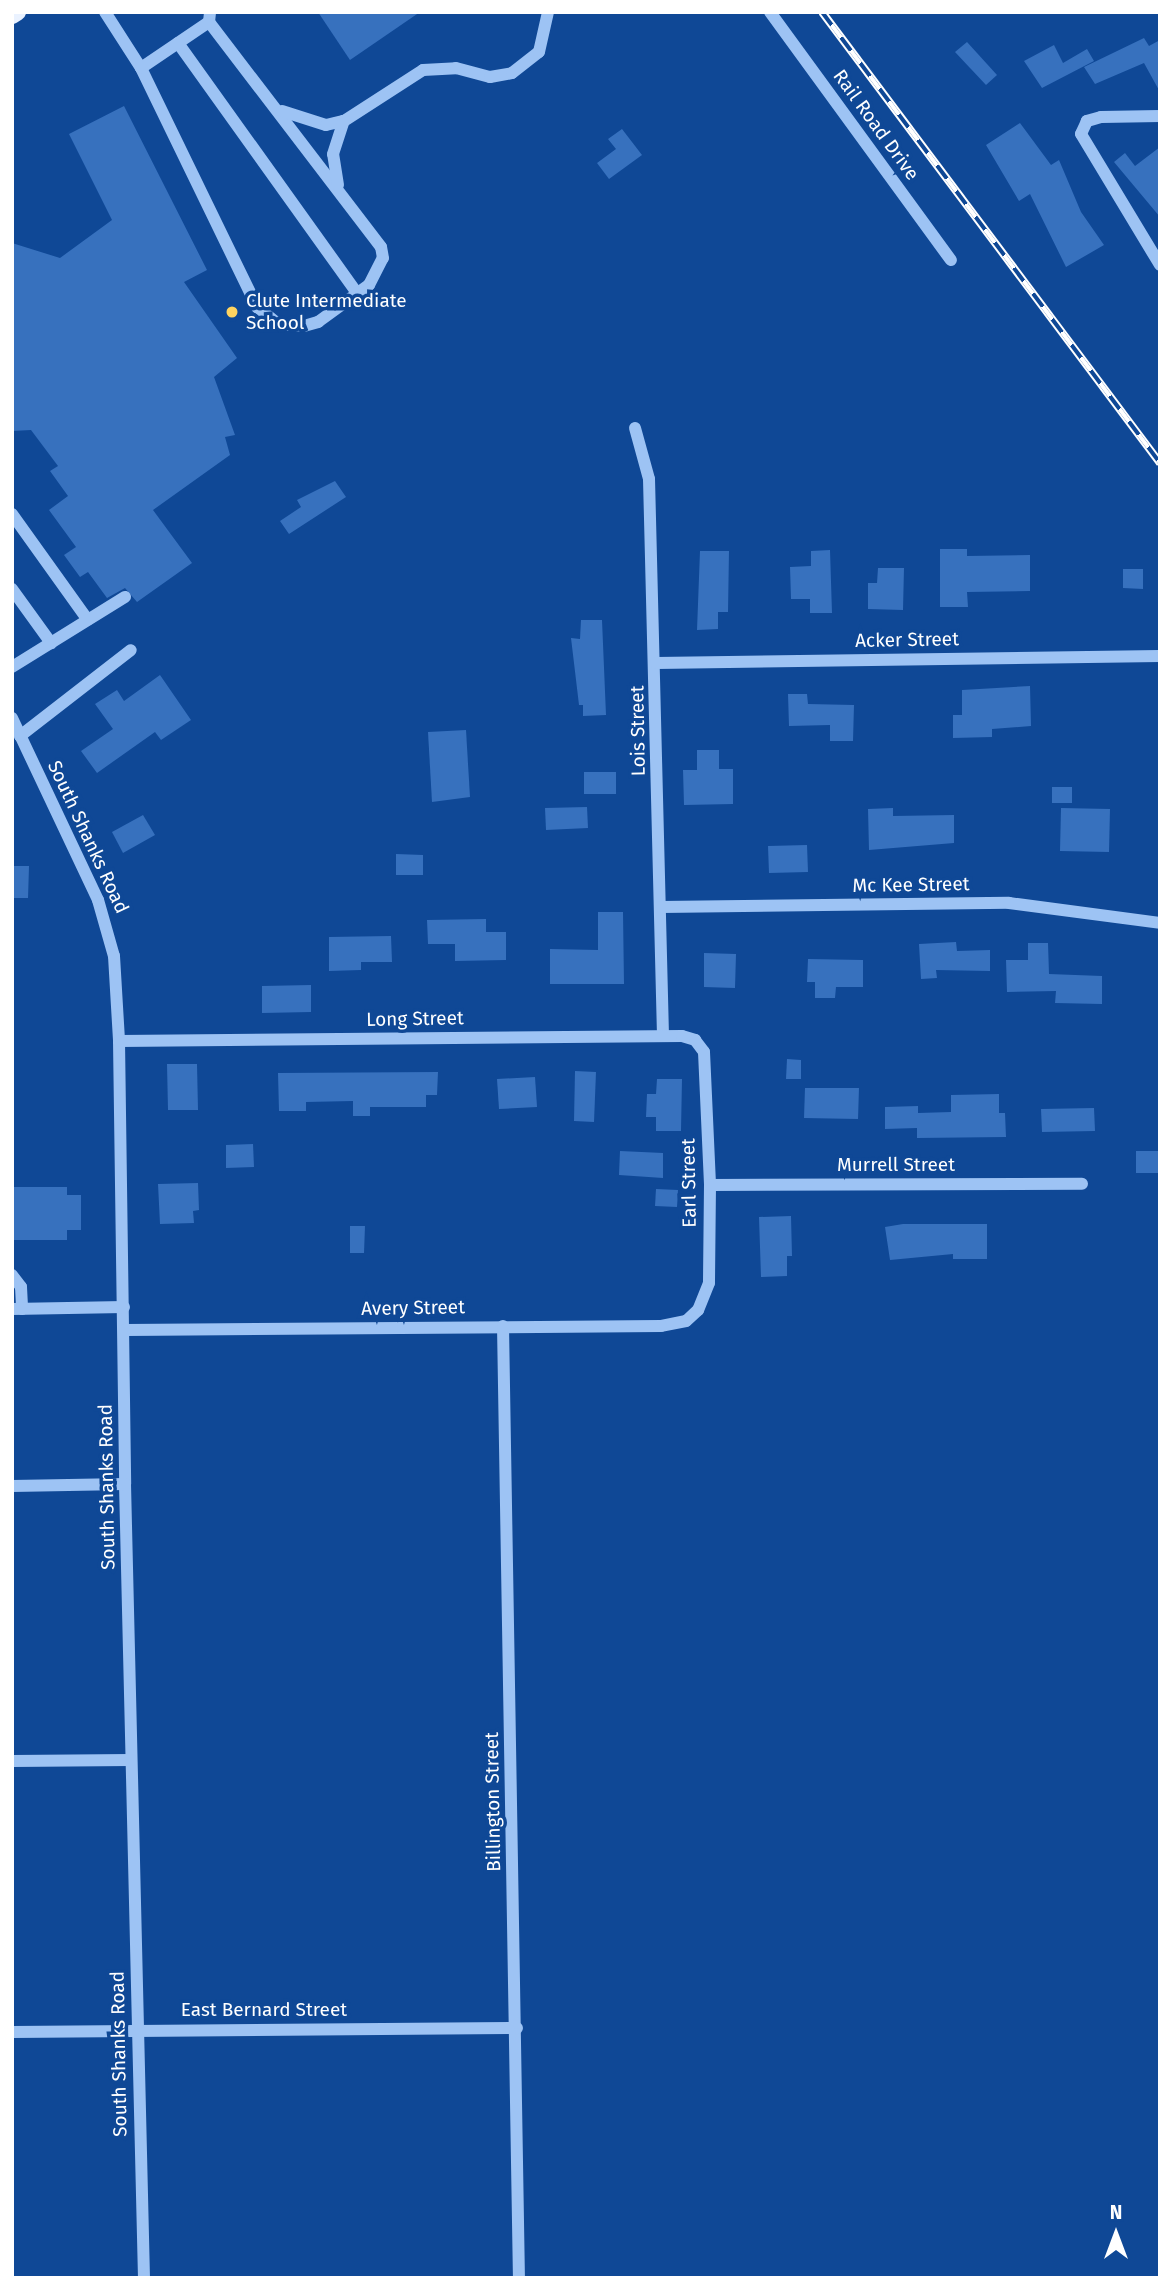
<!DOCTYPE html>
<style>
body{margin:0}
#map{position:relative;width:1172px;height:2290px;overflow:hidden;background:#0f4896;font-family:"Fira Sans",sans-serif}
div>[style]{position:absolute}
.building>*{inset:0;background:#3771be}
.minor>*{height:12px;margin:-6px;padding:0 6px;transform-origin:6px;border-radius:6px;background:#9dc3f4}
.major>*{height:18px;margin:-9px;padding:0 9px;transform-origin:9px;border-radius:9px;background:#eaf2ff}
.rail>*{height:8px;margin-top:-4px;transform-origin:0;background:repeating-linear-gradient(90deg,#0f4896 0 16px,#fff 0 32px);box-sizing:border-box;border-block:2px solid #fff}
.dots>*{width:19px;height:19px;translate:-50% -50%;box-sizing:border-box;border:4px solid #0f4896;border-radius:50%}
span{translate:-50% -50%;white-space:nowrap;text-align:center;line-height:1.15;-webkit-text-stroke:7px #0f4896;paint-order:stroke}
.street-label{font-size:19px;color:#fff}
.poi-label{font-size:19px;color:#fff}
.left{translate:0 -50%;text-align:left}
.frame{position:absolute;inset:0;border:14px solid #fff;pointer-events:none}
.north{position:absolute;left:1081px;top:2199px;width:70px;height:70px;-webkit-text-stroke:5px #0f4896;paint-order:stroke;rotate:0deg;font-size:19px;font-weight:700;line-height:28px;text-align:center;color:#fff}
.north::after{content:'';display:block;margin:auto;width:24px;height:32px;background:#fff;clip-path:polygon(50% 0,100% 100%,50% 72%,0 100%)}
</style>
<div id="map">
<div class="building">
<i style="clip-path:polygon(318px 12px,420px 12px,350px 60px)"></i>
<i style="clip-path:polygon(1144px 38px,1149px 46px,1160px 40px,1160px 92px,1144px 63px,1095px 84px,1084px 67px)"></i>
<i style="clip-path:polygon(967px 42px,997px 75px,986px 85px,955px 52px)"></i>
<i style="clip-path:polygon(1054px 45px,1063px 63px,1087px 49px,1094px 61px,1042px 88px,1024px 61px)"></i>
<i style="clip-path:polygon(124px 106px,207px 270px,184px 282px,237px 358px,214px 377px,235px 435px,225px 437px,230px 455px,153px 510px,192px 563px,137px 602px,125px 588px,107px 598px,88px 572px,80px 577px,64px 555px,76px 547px,49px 510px,68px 496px,50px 471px,58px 466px,31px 430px,12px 431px,12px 243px,60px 258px,112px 220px,69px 134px)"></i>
<i style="clip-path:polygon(1020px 123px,1051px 165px,1059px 160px,1081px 212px,1104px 245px,1066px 267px,1030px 194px,1019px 201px,986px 145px)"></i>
<i style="clip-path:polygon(622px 129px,642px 155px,609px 179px,597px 163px,616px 149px,608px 139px)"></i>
<i style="clip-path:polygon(1160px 147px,1160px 217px,1114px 162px,1125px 153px,1135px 166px)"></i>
<i style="clip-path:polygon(335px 481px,346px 497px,289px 534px,280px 521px,301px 507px,297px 500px)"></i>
<i style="clip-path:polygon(940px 549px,967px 549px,967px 556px,1030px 555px,1030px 591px,967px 592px,968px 607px,940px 607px)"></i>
<i style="clip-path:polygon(830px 550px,832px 613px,810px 613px,810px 599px,791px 599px,790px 567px,811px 566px,811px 551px)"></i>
<i style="clip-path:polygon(700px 551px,729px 551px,728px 612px,718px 612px,718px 629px,697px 630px)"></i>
<i style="clip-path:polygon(878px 568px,904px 568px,903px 610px,868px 609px,868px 583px,877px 583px)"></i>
<i style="clip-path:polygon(1123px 569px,1143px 569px,1143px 589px,1123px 588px)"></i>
<i style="clip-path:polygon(581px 620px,602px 620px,606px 715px,583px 716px,583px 705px,579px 705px,571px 638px,580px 639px)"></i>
<i style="clip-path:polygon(160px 675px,191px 720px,161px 740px,155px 732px,97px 773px,81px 751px,113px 729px,95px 704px,117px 690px,124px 701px)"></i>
<i style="clip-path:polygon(1030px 686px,1031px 726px,992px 729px,992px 737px,953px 738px,953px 715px,962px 715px,962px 690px)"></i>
<i style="clip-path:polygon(788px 694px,807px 694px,808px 704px,854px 705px,853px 741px,830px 741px,830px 725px,789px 726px)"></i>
<i style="clip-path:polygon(466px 730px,470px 797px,432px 802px,428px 732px)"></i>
<i style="clip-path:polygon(697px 750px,719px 750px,719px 769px,733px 769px,733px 804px,684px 805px,683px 770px,697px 770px)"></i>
<i style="clip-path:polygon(584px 772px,616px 772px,616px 794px,584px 794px)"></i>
<i style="clip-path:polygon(1052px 787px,1072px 787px,1072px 803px,1052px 803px)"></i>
<i style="clip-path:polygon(587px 807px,588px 828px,546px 830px,545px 808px)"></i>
<i style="clip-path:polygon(893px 808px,893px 816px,954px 815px,954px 843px,869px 850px,868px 809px)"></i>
<i style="clip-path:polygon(1061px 808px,1110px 809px,1109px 852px,1060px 851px)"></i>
<i style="clip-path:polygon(143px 815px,155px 835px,123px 853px,112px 832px)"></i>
<i style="clip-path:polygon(807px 845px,808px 872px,769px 873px,768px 846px)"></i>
<i style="clip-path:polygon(396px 854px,423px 855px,423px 875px,396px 875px)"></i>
<i style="clip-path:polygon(12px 866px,29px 866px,28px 898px,12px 898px)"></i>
<i style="clip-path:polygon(598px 912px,623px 912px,624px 984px,550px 984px,550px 949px,598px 950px)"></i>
<i style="clip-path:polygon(486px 919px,486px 932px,506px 932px,506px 960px,455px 961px,455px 944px,428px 944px,427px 920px)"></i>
<i style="clip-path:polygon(391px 936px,392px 962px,361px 962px,361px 970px,329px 971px,329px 937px)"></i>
<i style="clip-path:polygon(956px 942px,957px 951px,990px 950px,990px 971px,936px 970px,937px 978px,921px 979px,919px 944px)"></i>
<i style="clip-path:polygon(1028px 943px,1048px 943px,1049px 974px,1102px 976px,1102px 1004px,1055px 1003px,1056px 991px,1007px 992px,1006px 960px,1028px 960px)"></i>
<i style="clip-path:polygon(704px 953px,736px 954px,735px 988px,704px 987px)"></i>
<i style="clip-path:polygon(808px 959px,863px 960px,863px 987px,836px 987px,835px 998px,815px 998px,815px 982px,807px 982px)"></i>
<i style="clip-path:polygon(311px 985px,311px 1012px,262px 1013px,262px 986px)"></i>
<i style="clip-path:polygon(787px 1059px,801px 1060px,801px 1079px,786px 1079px)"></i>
<i style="clip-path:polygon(167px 1064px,197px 1064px,198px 1110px,168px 1110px)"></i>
<i style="clip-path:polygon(575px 1071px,596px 1072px,594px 1122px,574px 1121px)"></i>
<i style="clip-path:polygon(438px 1072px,437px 1095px,426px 1095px,426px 1107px,370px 1107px,370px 1116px,353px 1116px,353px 1101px,306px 1102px,306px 1111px,279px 1111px,278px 1073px)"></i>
<i style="clip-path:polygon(535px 1077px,537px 1107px,499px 1109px,497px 1079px)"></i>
<i style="clip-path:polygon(657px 1079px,682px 1079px,681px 1131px,656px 1131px,656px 1117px,646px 1117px,647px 1094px,656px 1094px)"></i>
<i style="clip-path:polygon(805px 1088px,859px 1088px,858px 1119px,804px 1118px)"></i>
<i style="clip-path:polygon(999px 1094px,999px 1113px,1005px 1113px,1006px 1137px,917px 1138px,917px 1128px,885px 1129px,885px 1107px,918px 1106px,918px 1113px,951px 1112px,951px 1095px)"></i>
<i style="clip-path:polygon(1094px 1108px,1095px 1131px,1042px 1132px,1041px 1109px)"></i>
<i style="clip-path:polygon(253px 1144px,254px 1167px,226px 1168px,226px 1145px)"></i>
<i style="clip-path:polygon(620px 1151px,663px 1153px,663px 1178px,619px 1175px)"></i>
<i style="clip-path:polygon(1136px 1151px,1160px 1151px,1160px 1173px,1136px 1173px)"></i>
<i style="clip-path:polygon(198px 1183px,199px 1210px,193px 1211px,194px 1223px,160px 1224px,158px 1184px)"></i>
<i style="clip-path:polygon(12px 1187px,67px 1187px,67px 1195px,81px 1195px,81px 1230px,67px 1230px,67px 1240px,12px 1240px)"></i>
<i style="clip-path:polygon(656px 1189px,678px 1190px,677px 1207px,655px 1206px)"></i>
<i style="clip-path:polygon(791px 1216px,792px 1256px,787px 1256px,787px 1276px,761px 1277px,759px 1217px)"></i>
<i style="clip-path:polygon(903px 1224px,987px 1224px,987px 1259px,953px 1259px,953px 1254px,890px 1260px,885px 1227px)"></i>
<i style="clip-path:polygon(350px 1226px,365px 1226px,364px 1253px,350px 1253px)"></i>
</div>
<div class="minor">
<i style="left:105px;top:12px;width:67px;rotate:57.3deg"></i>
<i style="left:141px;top:68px;width:266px;rotate:64.1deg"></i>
<i style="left:257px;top:307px;width:27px;rotate:39deg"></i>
<i style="left:278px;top:324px;width:26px;rotate:4deg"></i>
<i style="left:304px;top:326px;width:15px;rotate:-16deg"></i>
<i style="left:318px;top:322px;width:63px;rotate:-36deg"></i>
<i style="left:369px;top:285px;width:30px;rotate:-63deg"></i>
<i style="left:383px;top:258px;width:11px;rotate:-100deg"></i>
<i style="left:381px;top:247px;width:283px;rotate:-127.4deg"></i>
<i style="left:209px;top:22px;width:10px;rotate:-84deg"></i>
<i style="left:770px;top:12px;width:307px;rotate:53.9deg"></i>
<i style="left:178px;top:43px;width:307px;rotate:54.4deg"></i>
<i style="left:141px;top:68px;width:82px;rotate:-34.1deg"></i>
<i style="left:282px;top:111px;width:46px;rotate:17.7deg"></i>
<i style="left:326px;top:125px;width:18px;rotate:-13deg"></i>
<i style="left:344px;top:121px;width:94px;rotate:-32.8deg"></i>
<i style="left:423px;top:70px;width:33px;rotate:-3deg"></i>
<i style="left:456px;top:68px;width:35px;rotate:15deg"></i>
<i style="left:490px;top:77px;width:22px;rotate:-10deg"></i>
<i style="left:512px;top:73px;width:34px;rotate:-38deg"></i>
<i style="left:539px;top:52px;width:41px;rotate:-77.3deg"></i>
<i style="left:1160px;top:116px;width:59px;rotate:179deg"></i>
<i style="left:1101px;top:117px;width:15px;rotate:164deg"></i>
<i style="left:1087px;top:121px;width:14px;rotate:115deg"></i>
<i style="left:1081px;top:134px;width:153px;rotate:58.9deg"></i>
<i style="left:338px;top:185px;width:31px;rotate:-99deg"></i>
<i style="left:333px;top:154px;width:35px;rotate:-72deg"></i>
<i style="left:635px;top:428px;width:53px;rotate:74.6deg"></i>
<i style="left:649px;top:479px;width:556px;rotate:88.56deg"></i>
<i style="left:12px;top:514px;width:130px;rotate:54.4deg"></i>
<i style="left:12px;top:589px;width:67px;rotate:54.2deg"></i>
<i style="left:656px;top:663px;width:504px;rotate:-0.8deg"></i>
<i style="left:12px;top:667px;width:133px;rotate:-31.8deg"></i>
<i style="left:12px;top:718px;width:201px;rotate:64.7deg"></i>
<i style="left:98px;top:900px;width:58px;rotate:74.1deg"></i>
<i style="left:114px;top:956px;width:85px;rotate:86.6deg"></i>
<i style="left:119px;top:1041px;width:443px;rotate:89.2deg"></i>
<i style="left:125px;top:1484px;width:794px;rotate:88.63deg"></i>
<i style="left:20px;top:736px;width:140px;rotate:-37.8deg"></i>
<i style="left:661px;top:907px;width:348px;rotate:-0.7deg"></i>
<i style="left:1009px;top:903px;width:152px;rotate:7.5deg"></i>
<i style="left:119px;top:1041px;width:563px;rotate:-0.51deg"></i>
<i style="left:682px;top:1036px;width:14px;rotate:17deg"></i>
<i style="left:695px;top:1040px;width:15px;rotate:53deg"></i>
<i style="left:704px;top:1052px;width:133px;rotate:87.4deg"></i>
<i style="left:710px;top:1185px;width:98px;rotate:90.6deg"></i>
<i style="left:709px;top:1283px;width:29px;rotate:112deg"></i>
<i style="left:698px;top:1310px;width:16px;rotate:137deg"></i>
<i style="left:686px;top:1321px;width:25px;rotate:169deg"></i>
<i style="left:661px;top:1326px;width:536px;rotate:179.57deg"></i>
<i style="left:710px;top:1185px;width:372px;rotate:-0.2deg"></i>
<i style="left:12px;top:1275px;width:15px;rotate:53deg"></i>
<i style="left:21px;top:1287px;width:22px;rotate:87deg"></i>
<i style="left:12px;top:1309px;width:112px;rotate:-1deg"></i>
<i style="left:503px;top:1326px;width:952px;rotate:89.04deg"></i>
<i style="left:12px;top:1486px;width:113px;rotate:-1deg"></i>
<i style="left:12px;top:1761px;width:119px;rotate:-0.5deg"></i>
<i style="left:12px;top:2032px;width:505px;rotate:-0.45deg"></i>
</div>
<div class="major">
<i style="left:12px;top:15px;width:6px;rotate:-31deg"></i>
</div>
<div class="rail">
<i style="left:822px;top:12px;width:564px;rotate:53.15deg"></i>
</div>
<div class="dots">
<i style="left:232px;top:312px;background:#ffd460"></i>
</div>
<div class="street-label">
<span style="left:876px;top:125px;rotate:54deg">Rail Road Drive</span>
<span style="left:907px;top:640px;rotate:-1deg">Acker Street</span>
<span style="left:638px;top:731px;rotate:-91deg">Lois Street</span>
<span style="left:88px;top:837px;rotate:65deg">South Shanks Road</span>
<span style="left:911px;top:885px;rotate:-1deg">Mc Kee Street</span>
<span style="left:415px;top:1019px;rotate:-1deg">Long Street</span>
<span style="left:896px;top:1165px">Murrell Street</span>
<span style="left:689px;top:1183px;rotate:-91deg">Earl Street</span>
<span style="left:413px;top:1308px;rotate:-1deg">Avery Street</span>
<span style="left:107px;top:1487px;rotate:-91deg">South Shanks Road</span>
<span style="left:493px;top:1802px;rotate:-91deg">Billington Street</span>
<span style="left:264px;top:2010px">East Bernard Street</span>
<span style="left:119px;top:2054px;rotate:-91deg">South Shanks Road</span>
</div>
<div class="poi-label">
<span class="left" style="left:246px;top:312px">Clute Intermediate<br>School</span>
</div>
<div class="frame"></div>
<div class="north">N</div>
</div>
